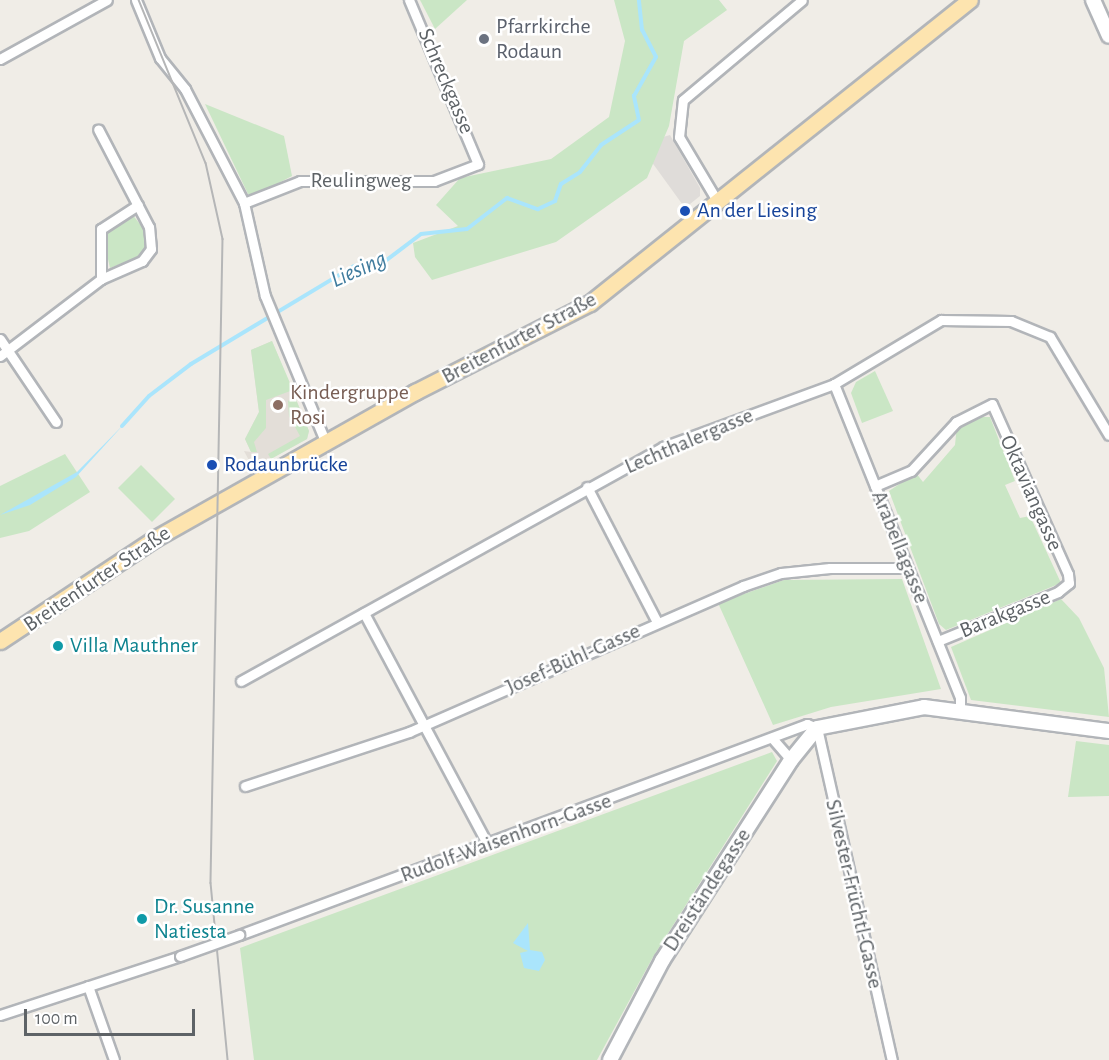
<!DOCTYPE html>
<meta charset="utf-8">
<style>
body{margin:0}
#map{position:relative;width:1109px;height:1060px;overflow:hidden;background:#f0ede7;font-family:"Alegreya Sans",sans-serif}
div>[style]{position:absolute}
.industrial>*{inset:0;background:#dfdcd9}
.education>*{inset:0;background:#e3ded8}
.green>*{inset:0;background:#cae6c5}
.water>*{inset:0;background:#aae5fc}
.stream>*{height:4px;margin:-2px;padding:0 2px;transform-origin:2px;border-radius:2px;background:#aae5fc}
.roads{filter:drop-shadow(2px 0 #b2b5b9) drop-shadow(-2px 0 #b2b5b9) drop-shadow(0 2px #b2b5b9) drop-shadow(0 -2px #b2b5b9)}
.street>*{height:9px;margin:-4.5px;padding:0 4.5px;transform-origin:4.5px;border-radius:4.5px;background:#fff}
.secondary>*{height:14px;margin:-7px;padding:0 7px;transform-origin:7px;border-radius:7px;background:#fff}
.primary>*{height:15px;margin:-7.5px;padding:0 7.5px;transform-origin:7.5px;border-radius:7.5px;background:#fde4af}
.tram>*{height:1.5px;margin:-0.75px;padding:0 0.75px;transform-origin:0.75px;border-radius:0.75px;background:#b5b6b7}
.bridges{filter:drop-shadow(2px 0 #b2b5b9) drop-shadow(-2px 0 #b2b5b9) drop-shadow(0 2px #b2b5b9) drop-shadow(0 -2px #b2b5b9)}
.street-bridge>*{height:9px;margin:-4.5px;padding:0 4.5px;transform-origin:4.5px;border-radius:4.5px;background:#fff}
.dots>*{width:16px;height:16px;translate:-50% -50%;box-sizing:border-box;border:3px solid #fff;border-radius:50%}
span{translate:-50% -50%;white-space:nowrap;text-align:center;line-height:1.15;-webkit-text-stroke:5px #fff;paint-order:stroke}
.worship-label{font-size:22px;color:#5b616d}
.left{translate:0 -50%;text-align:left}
.street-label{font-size:22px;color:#5e6367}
.transit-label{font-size:22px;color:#164399}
.education-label{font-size:22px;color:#785e54}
.culture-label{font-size:22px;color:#0d838f}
.water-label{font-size:24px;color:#407c9e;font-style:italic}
.scale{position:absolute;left:24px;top:1009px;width:171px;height:27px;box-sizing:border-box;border:3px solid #5e6367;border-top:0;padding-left:8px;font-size:18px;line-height:21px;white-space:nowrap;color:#5e6367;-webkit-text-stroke:4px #fff;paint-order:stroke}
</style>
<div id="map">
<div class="industrial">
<i style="clip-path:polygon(670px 135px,700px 188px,700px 196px,685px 208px,651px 161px,663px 137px)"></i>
</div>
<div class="education">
<i style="clip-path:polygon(272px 341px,309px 431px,307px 439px,253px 468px,244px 451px,251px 452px,245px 439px,259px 412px,251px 350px)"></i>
</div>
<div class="green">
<i style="clip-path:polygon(420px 0,467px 0,435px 29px)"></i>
<i style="clip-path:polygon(614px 0,719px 0,727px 10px,684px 41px,669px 126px,647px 178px,556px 242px,432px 280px,415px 257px,413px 243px,458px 226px,436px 205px,460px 178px,551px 159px,609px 117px,625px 41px)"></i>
<i style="clip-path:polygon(205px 104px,284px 136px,292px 176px,252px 197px,248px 194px)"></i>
<i style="clip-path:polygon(132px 214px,147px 233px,147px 246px,136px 258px,110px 268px,103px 237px)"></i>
<i style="clip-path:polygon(272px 341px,293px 390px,266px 400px,266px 428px,254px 442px,257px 452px,251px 452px,245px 439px,259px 412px,251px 350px)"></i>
<i style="clip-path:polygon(875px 371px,893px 411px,862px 423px,851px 393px,856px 382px)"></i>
<i style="clip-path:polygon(295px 397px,309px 431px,307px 439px,271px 459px,268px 454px,300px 436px,289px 416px,288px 401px)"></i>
<i style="clip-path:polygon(977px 417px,990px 417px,1015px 481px,1005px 485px,1020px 518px,1030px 516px,1061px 583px,946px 630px,939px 624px,889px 491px,916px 473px,923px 482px,955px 445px,957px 425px)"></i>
<i style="clip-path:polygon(65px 454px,90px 492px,29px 531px,0 538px,0 486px)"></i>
<i style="clip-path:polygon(141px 465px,175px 499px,152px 522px,118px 488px)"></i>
<i style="clip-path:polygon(902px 579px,941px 689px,831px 707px,773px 725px,718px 603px,784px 580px)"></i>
<i style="clip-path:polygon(1061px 599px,1079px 618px,1104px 668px,1109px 717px,971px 700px,951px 647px)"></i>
<i style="clip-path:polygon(1076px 741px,1109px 745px,1109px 796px,1068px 797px)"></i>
<i style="clip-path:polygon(772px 752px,777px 761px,653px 957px,597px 1060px,254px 1060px,240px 948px)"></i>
</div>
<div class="water">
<i style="clip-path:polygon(125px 423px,76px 477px,30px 505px,0 515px,77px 472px)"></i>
<i style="clip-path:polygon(528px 923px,530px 950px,542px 952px,545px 960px,539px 971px,524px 968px,520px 953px,528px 951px,513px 943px)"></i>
</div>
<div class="stream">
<i style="left:122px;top:426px;width:40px;rotate:-48deg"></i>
<i style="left:149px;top:396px;width:53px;rotate:-37.3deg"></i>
<i style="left:191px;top:364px;width:190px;rotate:-31deg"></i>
<i style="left:354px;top:266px;width:30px;rotate:-8deg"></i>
<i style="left:384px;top:262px;width:46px;rotate:-37.1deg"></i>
<i style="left:421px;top:234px;width:46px;rotate:-6.2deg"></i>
<i style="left:467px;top:229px;width:51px;rotate:-37.8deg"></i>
<i style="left:507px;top:198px;width:33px;rotate:20deg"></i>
<i style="left:538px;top:209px;width:19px;rotate:-25deg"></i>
<i style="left:555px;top:201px;width:18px;rotate:-71deg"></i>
<i style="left:561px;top:184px;width:22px;rotate:-32deg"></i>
<i style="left:580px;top:172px;width:34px;rotate:-52deg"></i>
<i style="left:601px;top:145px;width:45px;rotate:-33.3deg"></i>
<i style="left:639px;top:120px;width:25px;rotate:-102deg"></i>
<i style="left:634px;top:96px;width:45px;rotate:-60.6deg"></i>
<i style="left:656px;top:57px;width:30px;rotate:-117deg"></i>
<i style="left:642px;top:30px;width:30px;rotate:-96deg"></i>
</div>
<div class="roads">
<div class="street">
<i style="left:136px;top:0;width:63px;rotate:67.5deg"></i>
<i style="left:160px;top:58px;width:40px;rotate:51deg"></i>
<i style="left:185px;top:89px;width:128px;rotate:62.6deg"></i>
<i style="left:244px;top:203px;width:95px;rotate:77.3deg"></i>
<i style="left:265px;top:296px;width:157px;rotate:67.5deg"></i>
<i style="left:0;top:59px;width:122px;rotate:-28.9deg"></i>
<i style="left:716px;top:199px;width:72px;rotate:-120.8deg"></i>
<i style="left:679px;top:137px;width:37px;rotate:-84deg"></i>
<i style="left:683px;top:100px;width:155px;rotate:-40deg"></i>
<i style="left:244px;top:203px;width:60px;rotate:-21.4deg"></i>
<i style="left:300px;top:181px;width:134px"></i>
<i style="left:434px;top:181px;width:47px;rotate:-21.1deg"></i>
<i style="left:478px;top:164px;width:178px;rotate:-112.8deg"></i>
<i style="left:101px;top:279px;width:50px;rotate:-90deg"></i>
<i style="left:101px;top:229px;width:44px;rotate:-33deg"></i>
<i style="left:0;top:339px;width:100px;rotate:56deg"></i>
<i style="left:0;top:356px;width:127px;rotate:-37.3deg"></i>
<i style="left:101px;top:279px;width:45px;rotate:-23.7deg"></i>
<i style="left:142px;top:261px;width:15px;rotate:-53deg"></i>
<i style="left:151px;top:249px;width:22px;rotate:-95deg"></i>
<i style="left:149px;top:227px;width:110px;rotate:-117.5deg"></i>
<i style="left:834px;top:384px;width:338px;rotate:68.1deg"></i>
<i style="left:960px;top:698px;width:13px;rotate:90deg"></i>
<i style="left:875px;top:486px;width:39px;rotate:-23deg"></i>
<i style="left:911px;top:471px;width:67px;rotate:-47.4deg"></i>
<i style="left:956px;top:422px;width:40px;rotate:-26.6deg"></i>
<i style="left:992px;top:404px;width:186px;rotate:65.9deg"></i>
<i style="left:1068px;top:574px;width:9px;rotate:84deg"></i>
<i style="left:1069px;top:583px;width:14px;rotate:141deg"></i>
<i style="left:1058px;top:592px;width:130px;rotate:157.8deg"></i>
<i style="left:587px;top:487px;width:152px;rotate:62.6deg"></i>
<i style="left:364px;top:613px;width:263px;rotate:61.9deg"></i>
<i style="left:241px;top:681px;width:483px;rotate:-29deg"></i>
<i style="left:663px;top:447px;width:182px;rotate:-20.2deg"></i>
<i style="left:834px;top:384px;width:125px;rotate:-30.9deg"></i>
<i style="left:941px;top:320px;width:70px;rotate:0.8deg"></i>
<i style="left:1011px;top:321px;width:42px;rotate:22.3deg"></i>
<i style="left:1050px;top:337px;width:114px;rotate:59deg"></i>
<i style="left:772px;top:738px;width:29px;rotate:49deg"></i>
<i style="left:245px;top:786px;width:173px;rotate:-18.2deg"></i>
<i style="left:409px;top:732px;width:365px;rotate:-23.6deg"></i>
<i style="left:743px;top:586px;width:40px;rotate:-18.9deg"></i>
<i style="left:781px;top:573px;width:49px;rotate:-5.8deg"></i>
<i style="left:830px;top:568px;width:77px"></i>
<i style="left:239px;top:935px;width:606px;rotate:-20.38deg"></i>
<i style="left:807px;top:724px;width:11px;rotate:22deg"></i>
<i style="left:817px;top:728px;width:340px;rotate:77.3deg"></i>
<i style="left:88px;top:986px;width:78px;rotate:70.6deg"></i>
<i style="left:0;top:1015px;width:189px;rotate:-18.1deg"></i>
</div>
<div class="secondary">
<i style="left:1093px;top:0;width:39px;rotate:66deg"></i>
<i style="left:610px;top:1060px;width:112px;rotate:-62.3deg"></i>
<i style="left:662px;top:961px;width:239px;rotate:-57.3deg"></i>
<i style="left:791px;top:760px;width:41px;rotate:-50.9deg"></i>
<i style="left:817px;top:728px;width:109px;rotate:-11.1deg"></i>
<i style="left:924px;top:707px;width:187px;rotate:7.4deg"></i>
</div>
<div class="primary">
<i style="left:0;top:641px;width:185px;rotate:-33.5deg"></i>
<i style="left:154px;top:539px;width:300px;rotate:-29.4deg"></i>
<i style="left:415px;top:392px;width:196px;rotate:-27deg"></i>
<i style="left:590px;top:303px;width:486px;rotate:-38.6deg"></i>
</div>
</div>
<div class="tram">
<i style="left:139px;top:0;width:176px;rotate:67.7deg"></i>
<i style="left:206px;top:163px;width:78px;rotate:77.4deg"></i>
<i style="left:223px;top:239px;width:644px;rotate:91.07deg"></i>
<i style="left:211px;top:883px;width:178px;rotate:84.5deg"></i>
</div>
<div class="bridges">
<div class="street-bridge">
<i style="left:180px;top:956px;width:63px;rotate:-19.6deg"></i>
</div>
</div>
<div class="dots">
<i style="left:484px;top:39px;background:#6b7280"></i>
<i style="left:685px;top:211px;background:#1a4fb4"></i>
<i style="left:278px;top:405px;background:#8d6e63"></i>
<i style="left:212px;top:465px;background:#1a4fb4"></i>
<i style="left:58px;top:646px;background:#0f9aa8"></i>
<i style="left:142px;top:919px;background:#0f9aa8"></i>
</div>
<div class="worship-label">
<span class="left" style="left:496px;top:39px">Pfarrkirche<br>Rodaun</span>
</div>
<div class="street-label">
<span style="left:446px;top:81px;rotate:67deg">Schreckgasse</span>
<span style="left:361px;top:181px">Reulingweg</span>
<span style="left:519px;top:338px;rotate:-28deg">Breitenfurter Straße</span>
<span style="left:689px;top:441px;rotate:-23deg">Lechthalergasse</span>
<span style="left:1031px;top:493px;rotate:66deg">Oktaviangasse</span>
<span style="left:900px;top:547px;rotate:68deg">Arabellagasse</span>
<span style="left:97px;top:579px;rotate:-34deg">Breitenfurter Straße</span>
<span style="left:1005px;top:614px;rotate:-22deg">Barakgasse</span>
<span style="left:573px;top:659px;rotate:-24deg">Josef-Bühl-Gasse</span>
<span style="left:506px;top:838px;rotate:-20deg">Rudolf-Waisenhorn-Gasse</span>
<span style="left:707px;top:890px;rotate:-57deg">Dreiständegasse</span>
<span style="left:854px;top:894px;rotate:77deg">Silvester-Früchtl-Gasse</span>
</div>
<div class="transit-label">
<span class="left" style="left:697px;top:211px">An der Liesing</span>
<span class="left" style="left:224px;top:465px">Rodaunbrücke</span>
</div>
<div class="education-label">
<span class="left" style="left:290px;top:405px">Kindergruppe<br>Rosi</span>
</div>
<div class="culture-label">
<span class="left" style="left:70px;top:646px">Villa Mauthner</span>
<span class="left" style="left:154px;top:919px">Dr. Susanne<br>Natiesta</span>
</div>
<div class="water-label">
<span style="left:359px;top:270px;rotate:-24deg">Liesing</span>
</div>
<div class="scale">100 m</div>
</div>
